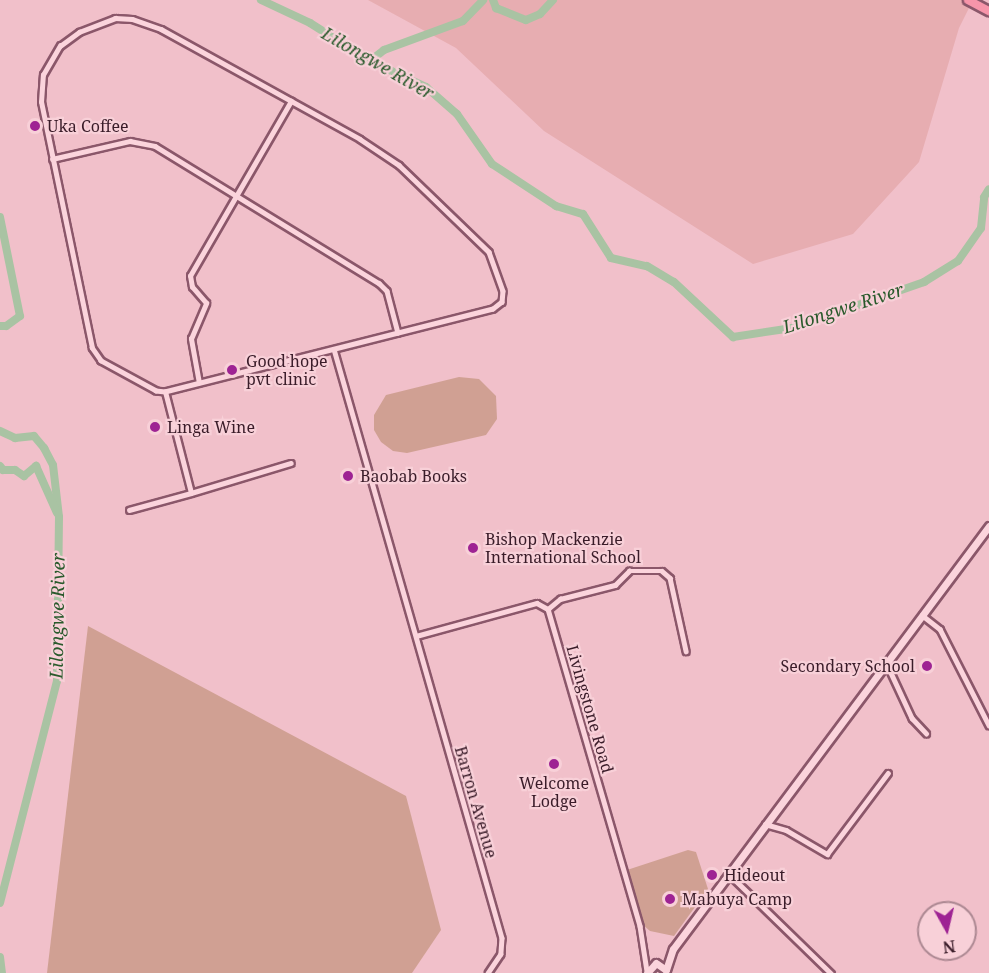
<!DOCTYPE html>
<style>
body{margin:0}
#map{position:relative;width:989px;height:973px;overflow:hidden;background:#f1c0ca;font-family:"Noto Serif",serif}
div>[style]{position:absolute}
.farmland>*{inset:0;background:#e7adb1}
.green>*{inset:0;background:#d0a093}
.river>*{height:8px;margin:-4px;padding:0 4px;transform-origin:4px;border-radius:4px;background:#a9c3a3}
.roads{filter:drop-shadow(2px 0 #8b576a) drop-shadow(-2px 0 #8b576a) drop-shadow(0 2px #8b576a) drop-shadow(0 -2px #8b576a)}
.minor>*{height:4.5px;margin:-2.25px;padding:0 2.25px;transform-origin:2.25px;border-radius:2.25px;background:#fbd4dc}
.secondary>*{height:7px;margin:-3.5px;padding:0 3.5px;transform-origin:3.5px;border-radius:3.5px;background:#fbd4dc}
.primary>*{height:8px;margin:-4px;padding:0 4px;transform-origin:4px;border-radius:4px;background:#f795aa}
.dots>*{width:16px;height:16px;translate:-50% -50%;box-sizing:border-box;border:3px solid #f8d0d8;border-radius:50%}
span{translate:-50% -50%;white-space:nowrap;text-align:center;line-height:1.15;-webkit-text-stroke:4.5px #f8d0d8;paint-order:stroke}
.poi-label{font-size:16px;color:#3a1c29}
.left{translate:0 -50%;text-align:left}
.right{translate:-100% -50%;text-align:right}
.street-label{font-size:16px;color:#3a1c29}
.water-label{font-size:18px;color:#2a5a2c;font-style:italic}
.north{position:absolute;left:917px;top:901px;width:60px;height:60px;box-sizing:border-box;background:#f8d0d8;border:2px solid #ac8892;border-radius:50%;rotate:172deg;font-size:16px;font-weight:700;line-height:24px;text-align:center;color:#3a1c29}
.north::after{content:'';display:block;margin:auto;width:21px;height:27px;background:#9e2393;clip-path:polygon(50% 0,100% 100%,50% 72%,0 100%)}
</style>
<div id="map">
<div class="farmland">
<i style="clip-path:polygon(368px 0,973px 0,959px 28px,919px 162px,853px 234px,753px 264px,544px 131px,456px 48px)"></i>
</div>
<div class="green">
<i style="clip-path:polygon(459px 377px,479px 379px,496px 396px,497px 419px,486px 435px,407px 453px,393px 451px,381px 442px,374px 430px,374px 415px,386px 395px)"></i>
<i style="clip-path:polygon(88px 626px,406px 796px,441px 930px,412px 973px,47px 973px)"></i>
<i style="clip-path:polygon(688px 850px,696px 852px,708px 889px,674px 936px,650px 931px,643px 925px,627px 870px)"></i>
</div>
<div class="river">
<i style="left:261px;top:0;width:54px;rotate:25.1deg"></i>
<i style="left:310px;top:23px;width:71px;rotate:32.3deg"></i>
<i style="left:370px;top:61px;width:62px;rotate:24.9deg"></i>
<i style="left:426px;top:87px;width:41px;rotate:41.1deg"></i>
<i style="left:457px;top:114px;width:61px;rotate:55deg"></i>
<i style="left:492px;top:164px;width:77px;rotate:33.3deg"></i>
<i style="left:556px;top:206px;width:28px;rotate:17deg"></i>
<i style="left:583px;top:214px;width:52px;rotate:57.5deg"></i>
<i style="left:611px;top:258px;width:37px;rotate:13deg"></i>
<i style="left:647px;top:266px;width:31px;rotate:31deg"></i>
<i style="left:674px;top:282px;width:81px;rotate:43deg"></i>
<i style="left:733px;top:337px;width:60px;rotate:-8.7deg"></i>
<i style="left:792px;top:328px;width:140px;rotate:-19.2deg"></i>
<i style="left:924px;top:282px;width:40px;rotate:-32deg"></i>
<i style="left:958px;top:261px;width:40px;rotate:-55.1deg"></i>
<i style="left:981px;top:228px;width:31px;rotate:-84deg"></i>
<i style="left:984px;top:197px;width:9px;rotate:-58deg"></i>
<i style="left:493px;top:0;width:9px;rotate:69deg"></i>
<i style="left:496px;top:8px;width:32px;rotate:22deg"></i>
<i style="left:526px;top:20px;width:15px;rotate:-23deg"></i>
<i style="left:540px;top:14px;width:19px;rotate:-47deg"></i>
<i style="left:370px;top:61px;width:18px;rotate:-38deg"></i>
<i style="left:384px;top:50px;width:84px;rotate:-20.2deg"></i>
<i style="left:463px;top:21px;width:29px;rotate:-46deg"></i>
<i style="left:0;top:217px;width:101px;rotate:78.6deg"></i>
<i style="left:20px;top:316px;width:17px;rotate:144deg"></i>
<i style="left:6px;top:326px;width:6px;rotate:180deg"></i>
<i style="left:0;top:431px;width:17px;rotate:25deg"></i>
<i style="left:15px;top:438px;width:19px;rotate:-6deg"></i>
<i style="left:34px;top:436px;width:16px;rotate:50deg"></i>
<i style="left:44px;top:448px;width:19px;rotate:62deg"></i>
<i style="left:53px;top:465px;width:52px;rotate:83.4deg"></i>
<i style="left:59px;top:517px;width:164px;rotate:90.7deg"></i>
<i style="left:57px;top:681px;width:229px;rotate:104.4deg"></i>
<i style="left:0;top:466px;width:5px;rotate:53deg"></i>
<i style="left:3px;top:470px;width:12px"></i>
<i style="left:15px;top:470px;width:11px;rotate:34deg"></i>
<i style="left:24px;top:476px;width:16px;rotate:-40deg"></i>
<i style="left:36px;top:466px;width:51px;rotate:65.9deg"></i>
<i style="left:0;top:957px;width:16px;rotate:83deg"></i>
</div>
<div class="roads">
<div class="minor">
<i style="left:115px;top:18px;width:17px;rotate:3deg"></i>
<i style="left:132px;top:19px;width:31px;rotate:19deg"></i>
<i style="left:161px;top:29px;width:227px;rotate:28.9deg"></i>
<i style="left:360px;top:139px;width:47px;rotate:33.7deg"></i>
<i style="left:399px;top:165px;width:125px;rotate:44deg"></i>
<i style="left:489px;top:252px;width:41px;rotate:70.3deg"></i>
<i style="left:503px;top:291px;width:11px;rotate:95deg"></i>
<i style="left:502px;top:302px;width:11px;rotate:142deg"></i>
<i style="left:493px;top:309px;width:338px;rotate:165.8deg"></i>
<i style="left:165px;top:392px;width:9px;rotate:-174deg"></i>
<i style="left:156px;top:391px;width:63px;rotate:-151.4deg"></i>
<i style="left:101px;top:361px;width:16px;rotate:-125deg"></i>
<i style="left:92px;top:348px;width:251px;rotate:-101.7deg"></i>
<i style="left:41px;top:102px;width:27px;rotate:-86deg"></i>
<i style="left:43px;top:75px;width:34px;rotate:-60deg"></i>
<i style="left:60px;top:46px;width:24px;rotate:-36deg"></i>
<i style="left:79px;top:32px;width:39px;rotate:-21deg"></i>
<i style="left:52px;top:159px;width:80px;rotate:-13deg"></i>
<i style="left:130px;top:141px;width:25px;rotate:11deg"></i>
<i style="left:155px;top:146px;width:263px;rotate:31.5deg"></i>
<i style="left:379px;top:283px;width:11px;rotate:45deg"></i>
<i style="left:387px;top:291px;width:43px;rotate:75.3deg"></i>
<i style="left:334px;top:349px;width:612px;rotate:74.08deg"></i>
<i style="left:502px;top:938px;width:16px;rotate:94deg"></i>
<i style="left:501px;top:954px;width:23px;rotate:124deg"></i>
<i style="left:199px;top:383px;width:45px;rotate:-100.3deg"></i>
<i style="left:191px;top:339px;width:39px;rotate:-67deg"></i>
<i style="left:206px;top:303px;width:21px;rotate:-131deg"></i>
<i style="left:192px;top:287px;width:11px;rotate:-100deg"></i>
<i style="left:190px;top:276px;width:202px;rotate:-60deg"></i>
<i style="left:191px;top:493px;width:104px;rotate:-16.7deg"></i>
<i style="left:129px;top:510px;width:64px;rotate:-15.3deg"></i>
<i style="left:191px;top:493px;width:104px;rotate:-104.4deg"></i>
<i style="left:548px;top:609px;width:16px;rotate:-40deg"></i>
<i style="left:560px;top:599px;width:57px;rotate:-14.3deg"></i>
<i style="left:615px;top:585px;width:20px;rotate:-45deg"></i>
<i style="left:629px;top:571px;width:33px"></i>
<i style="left:662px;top:571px;width:11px;rotate:41deg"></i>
<i style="left:670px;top:578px;width:75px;rotate:77.6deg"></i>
<i style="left:922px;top:615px;width:23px;rotate:38deg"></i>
<i style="left:940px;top:629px;width:108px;rotate:63deg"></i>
<i style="left:416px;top:636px;width:125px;rotate:-15.3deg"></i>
<i style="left:537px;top:603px;width:13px;rotate:29deg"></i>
<i style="left:548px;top:609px;width:330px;rotate:73.8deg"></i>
<i style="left:640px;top:926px;width:46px;rotate:81.2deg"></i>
<i style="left:886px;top:662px;width:62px;rotate:65.1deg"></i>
<i style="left:912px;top:718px;width:21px;rotate:47deg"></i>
<i style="left:765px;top:824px;width:22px;rotate:16deg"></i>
<i style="left:786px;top:830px;width:48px;rotate:30.3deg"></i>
<i style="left:827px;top:854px;width:101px;rotate:-53deg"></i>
<i style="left:728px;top:873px;width:144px;rotate:44.2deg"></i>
</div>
<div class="secondary">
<i style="left:666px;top:970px;width:22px;rotate:-72deg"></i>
<i style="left:673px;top:949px;width:528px;rotate:-53.24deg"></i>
<i style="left:647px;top:973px;width:13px;rotate:-48deg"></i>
<i style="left:656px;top:963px;width:12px;rotate:35deg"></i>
</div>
<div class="primary">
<i style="left:968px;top:0;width:24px;rotate:28deg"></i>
</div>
</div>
<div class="dots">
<i style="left:35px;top:126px;background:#9e2393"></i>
<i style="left:232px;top:370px;background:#9e2393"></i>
<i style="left:155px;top:427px;background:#9e2393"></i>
<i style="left:348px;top:476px;background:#9e2393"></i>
<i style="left:473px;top:548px;background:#9e2393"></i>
<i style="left:927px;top:666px;background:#9e2393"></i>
<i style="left:554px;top:764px;background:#9e2393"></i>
<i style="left:712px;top:875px;background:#9e2393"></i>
<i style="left:670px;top:899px;background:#9e2393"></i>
</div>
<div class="poi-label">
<span class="left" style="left:47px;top:126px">Uka Coffee</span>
<span class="left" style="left:246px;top:370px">Good hope<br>pvt clinic</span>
<span class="left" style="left:167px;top:427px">Linga Wine</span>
<span class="left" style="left:360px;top:476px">Baobab Books</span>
<span class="left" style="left:485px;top:548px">Bishop Mackenzie<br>International School</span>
<span class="right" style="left:915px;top:666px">Secondary School</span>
<span style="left:554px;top:792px">Welcome<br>Lodge</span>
<span class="left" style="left:724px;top:875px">Hideout</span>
<span class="left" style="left:682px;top:899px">Mabuya Camp</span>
</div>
<div class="street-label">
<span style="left:590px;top:709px;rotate:74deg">Livingstone Road</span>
<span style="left:476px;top:802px;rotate:74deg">Barron Avenue</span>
</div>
<div class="water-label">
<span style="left:378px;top:63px;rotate:30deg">Lilongwe River</span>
<span style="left:843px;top:308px;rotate:-18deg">Lilongwe River</span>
<span style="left:57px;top:616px;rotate:-89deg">Lilongwe River</span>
</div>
<div class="north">N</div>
</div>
